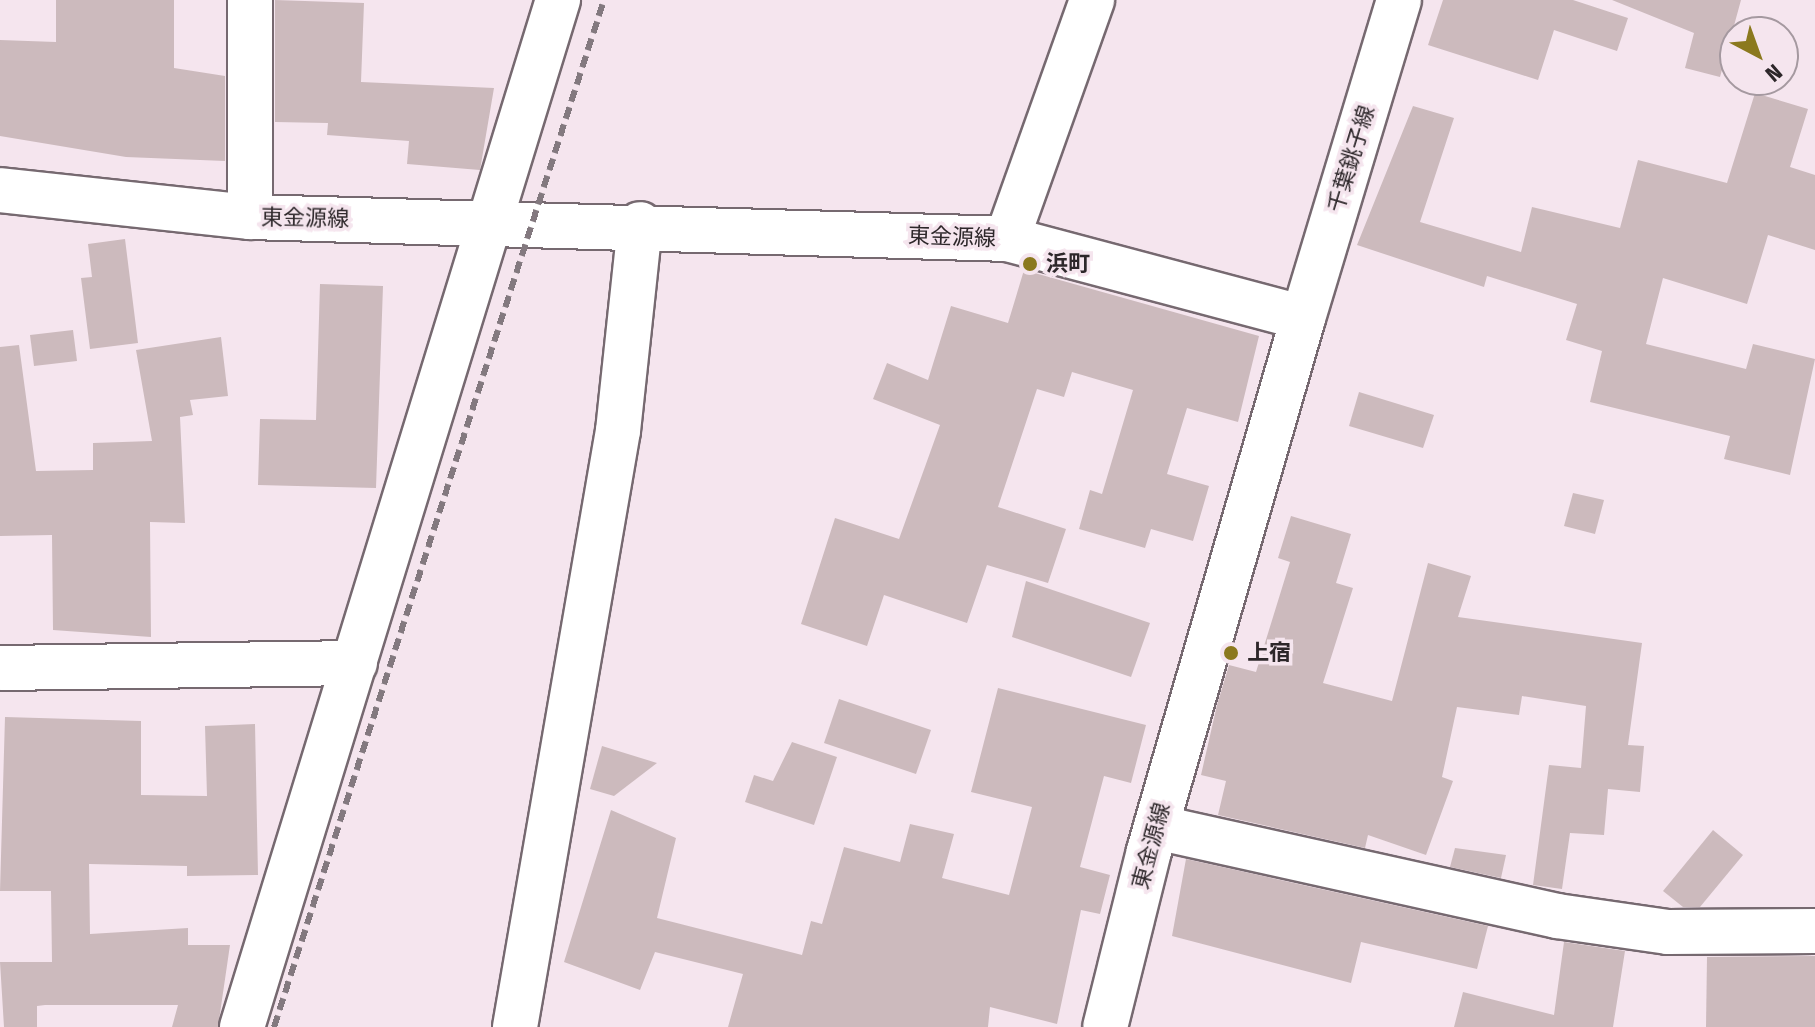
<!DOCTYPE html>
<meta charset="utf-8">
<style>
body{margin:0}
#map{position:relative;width:1815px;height:1027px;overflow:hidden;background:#f5e5ee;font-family:"Fira Sans Condensed","Noto Sans JP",sans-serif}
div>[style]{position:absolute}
.building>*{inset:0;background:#ccbabd}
.roads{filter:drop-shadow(2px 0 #766970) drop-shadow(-2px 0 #766970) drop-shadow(0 2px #766970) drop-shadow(0 -2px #766970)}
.minor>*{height:44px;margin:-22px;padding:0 22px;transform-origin:22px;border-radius:22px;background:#fff}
.major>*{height:44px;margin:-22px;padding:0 22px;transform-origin:22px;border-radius:22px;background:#fff}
.rail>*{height:6px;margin-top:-3px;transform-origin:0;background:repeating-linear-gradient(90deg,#83797f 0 12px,transparent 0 18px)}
.dots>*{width:22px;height:22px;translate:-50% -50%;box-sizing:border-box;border:4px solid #f5e5ee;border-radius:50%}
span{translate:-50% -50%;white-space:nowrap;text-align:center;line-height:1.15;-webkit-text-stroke:7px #f5e5ee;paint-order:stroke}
.street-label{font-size:22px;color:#2d272a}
.poi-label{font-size:22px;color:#2d272a;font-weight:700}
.left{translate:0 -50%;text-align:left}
.north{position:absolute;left:1719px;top:16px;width:80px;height:80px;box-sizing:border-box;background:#f5e5ee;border:2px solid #a599a0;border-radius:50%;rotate:139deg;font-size:22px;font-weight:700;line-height:32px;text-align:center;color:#2d272a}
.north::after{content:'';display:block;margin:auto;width:28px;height:36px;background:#8b791e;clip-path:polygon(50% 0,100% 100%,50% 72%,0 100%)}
</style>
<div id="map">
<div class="building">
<i style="clip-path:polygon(56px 0,174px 0,174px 68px,225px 76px,225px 161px,126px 157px,0 136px,0 40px,56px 42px)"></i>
<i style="clip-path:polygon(275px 0,364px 3px,361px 82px,494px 88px,480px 170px,407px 164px,409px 141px,327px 135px,328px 123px,275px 122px)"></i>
<i style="clip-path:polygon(1443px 0,1573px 0,1628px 18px,1617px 51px,1554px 30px,1538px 80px,1428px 45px)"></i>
<i style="clip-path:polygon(1612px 0,1741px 0,1720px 77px,1685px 68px,1694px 33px)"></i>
<i style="clip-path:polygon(1755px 93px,1808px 109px,1790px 167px,1815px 175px,1815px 250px,1768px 235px,1747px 304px,1663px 278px,1646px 344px,1746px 369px,1753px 344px,1815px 359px,1790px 475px,1724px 459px,1730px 436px,1590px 402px,1602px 351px,1566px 340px,1577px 304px,1487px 276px,1484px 287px,1357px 245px,1413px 106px,1454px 118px,1420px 222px,1521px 252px,1532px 207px,1620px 228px,1638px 160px,1727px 183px)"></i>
<i style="clip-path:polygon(125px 239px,138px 343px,90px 349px,81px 278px,92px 277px,88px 244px)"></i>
<i style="clip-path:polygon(1024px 270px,1259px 336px,1238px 422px,1187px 408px,1167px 474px,1209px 486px,1193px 541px,1151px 529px,1145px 548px,1079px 529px,1090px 490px,1102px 494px,1133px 390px,1072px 372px,1064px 397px,1037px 389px,998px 507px,1066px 529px,1048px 583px,987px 565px,967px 623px,884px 595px,867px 646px,801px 624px,835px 518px,899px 539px,940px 425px,873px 399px,887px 363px,928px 380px,951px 306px,1008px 323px)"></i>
<i style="clip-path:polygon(320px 284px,383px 286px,376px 488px,258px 485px,260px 419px,316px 420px)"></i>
<i style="clip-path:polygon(73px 330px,77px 361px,34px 366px,30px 335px)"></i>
<i style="clip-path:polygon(221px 337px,228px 396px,190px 400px,193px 415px,180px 417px,185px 523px,150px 522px,151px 637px,53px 630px,52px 535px,0 536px,0 347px,19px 345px,36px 471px,93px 470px,93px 443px,152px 441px,136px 350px)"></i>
<i style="clip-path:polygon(1359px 392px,1434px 415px,1423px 448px,1349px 426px)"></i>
<i style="clip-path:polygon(1573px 493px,1604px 500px,1595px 534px,1564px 526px)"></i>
<i style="clip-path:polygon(1291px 516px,1351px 534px,1336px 583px,1353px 588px,1323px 683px,1392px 701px,1428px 563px,1471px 576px,1458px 617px,1642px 643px,1628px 745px,1644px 746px,1640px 792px,1608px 789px,1604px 835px,1570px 833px,1562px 889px,1533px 885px,1549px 765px,1581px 768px,1586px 706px,1522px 696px,1519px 715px,1457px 707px,1442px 777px,1453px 781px,1426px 855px,1368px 835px,1365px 848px,1218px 815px,1226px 781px,1201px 775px,1217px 705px,1229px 665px,1256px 672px,1290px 562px,1278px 558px)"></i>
<i style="clip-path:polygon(1026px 581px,1150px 623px,1131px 677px,1012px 637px)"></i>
<i style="clip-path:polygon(998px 688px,1146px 725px,1131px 783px,1104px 776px,1080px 867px,1110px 875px,1100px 914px,1081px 910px,1057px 1024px,990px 1007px,988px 1027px,728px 1027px,743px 974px,655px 952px,640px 990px,564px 962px,611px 810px,676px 838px,657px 918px,802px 955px,811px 921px,822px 924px,844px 847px,900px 862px,910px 824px,954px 834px,942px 878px,1009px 895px,1032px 807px,971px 792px)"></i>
<i style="clip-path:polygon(839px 699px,931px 730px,916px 774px,824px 743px)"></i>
<i style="clip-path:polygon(5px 717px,141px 721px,141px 795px,207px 796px,205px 726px,255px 724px,258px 875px,187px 876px,187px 866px,89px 864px,90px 934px,188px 928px,188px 945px,230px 945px,218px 1027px,172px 1027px,178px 1005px,45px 1005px,37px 1006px,37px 1027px,4px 1027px,0 962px,52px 962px,51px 891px,0 891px)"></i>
<i style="clip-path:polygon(792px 742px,837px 757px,814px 825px,745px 802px,754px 775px,773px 781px)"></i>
<i style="clip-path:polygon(602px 746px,657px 763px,614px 796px,590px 789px)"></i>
<i style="clip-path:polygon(1713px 830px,1743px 855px,1700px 907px,1683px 907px,1663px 891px)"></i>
<i style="clip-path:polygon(1455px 848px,1506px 855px,1501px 878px,1450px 867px)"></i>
<i style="clip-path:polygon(1186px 859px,1488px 926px,1477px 969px,1361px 942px,1351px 983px,1172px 936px)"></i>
<i style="clip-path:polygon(1564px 942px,1625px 951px,1613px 1027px,1454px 1027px,1463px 992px,1554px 1015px)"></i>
<i style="clip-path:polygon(1815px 956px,1815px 1027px,1706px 1027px,1707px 957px)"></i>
</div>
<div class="roads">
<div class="minor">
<i style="left:250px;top:217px;width:217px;rotate:-90deg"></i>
<i style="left:1007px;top:239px;width:254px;rotate:-70.4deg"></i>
<i style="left:1303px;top:318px;width:332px;rotate:-73.2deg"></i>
<i style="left:0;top:668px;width:355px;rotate:-0.8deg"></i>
<i style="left:1156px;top:827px;width:411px;rotate:12.5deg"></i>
<i style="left:1557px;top:916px;width:112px;rotate:8.2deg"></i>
<i style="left:1668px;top:932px;width:147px;rotate:-0.4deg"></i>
<i style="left:242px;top:1027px;width:1075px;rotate:-72.9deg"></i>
<i style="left:515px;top:1027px;width:605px;rotate:-80.2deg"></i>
<i style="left:618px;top:431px;width:208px;rotate:-83.9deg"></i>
</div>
<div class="major">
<i style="left:0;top:190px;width:251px;rotate:6.2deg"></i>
<i style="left:250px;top:217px;width:757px;rotate:1.66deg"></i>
<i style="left:1007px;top:239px;width:306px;rotate:14.9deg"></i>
<i style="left:1303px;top:318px;width:555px;rotate:106.12deg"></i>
<i style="left:1149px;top:851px;width:181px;rotate:104deg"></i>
</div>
</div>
<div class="rail">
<i style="left:274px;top:1027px;width:1079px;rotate:-72.19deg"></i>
</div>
<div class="dots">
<i style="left:1030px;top:264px;background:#8b791e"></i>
<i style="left:1231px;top:653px;background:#8b791e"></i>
</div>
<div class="street-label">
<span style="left:1351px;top:159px;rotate:-73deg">千葉銚子線</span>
<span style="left:305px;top:218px;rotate:1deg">東金源線</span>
<span style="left:952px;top:237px;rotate:2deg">東金源線</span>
<span style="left:1151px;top:846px;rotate:-75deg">東金源線</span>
</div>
<div class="poi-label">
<span class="left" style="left:1046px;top:264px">浜町</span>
<span class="left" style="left:1247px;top:653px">上宿</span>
</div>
<div class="north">N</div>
</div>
